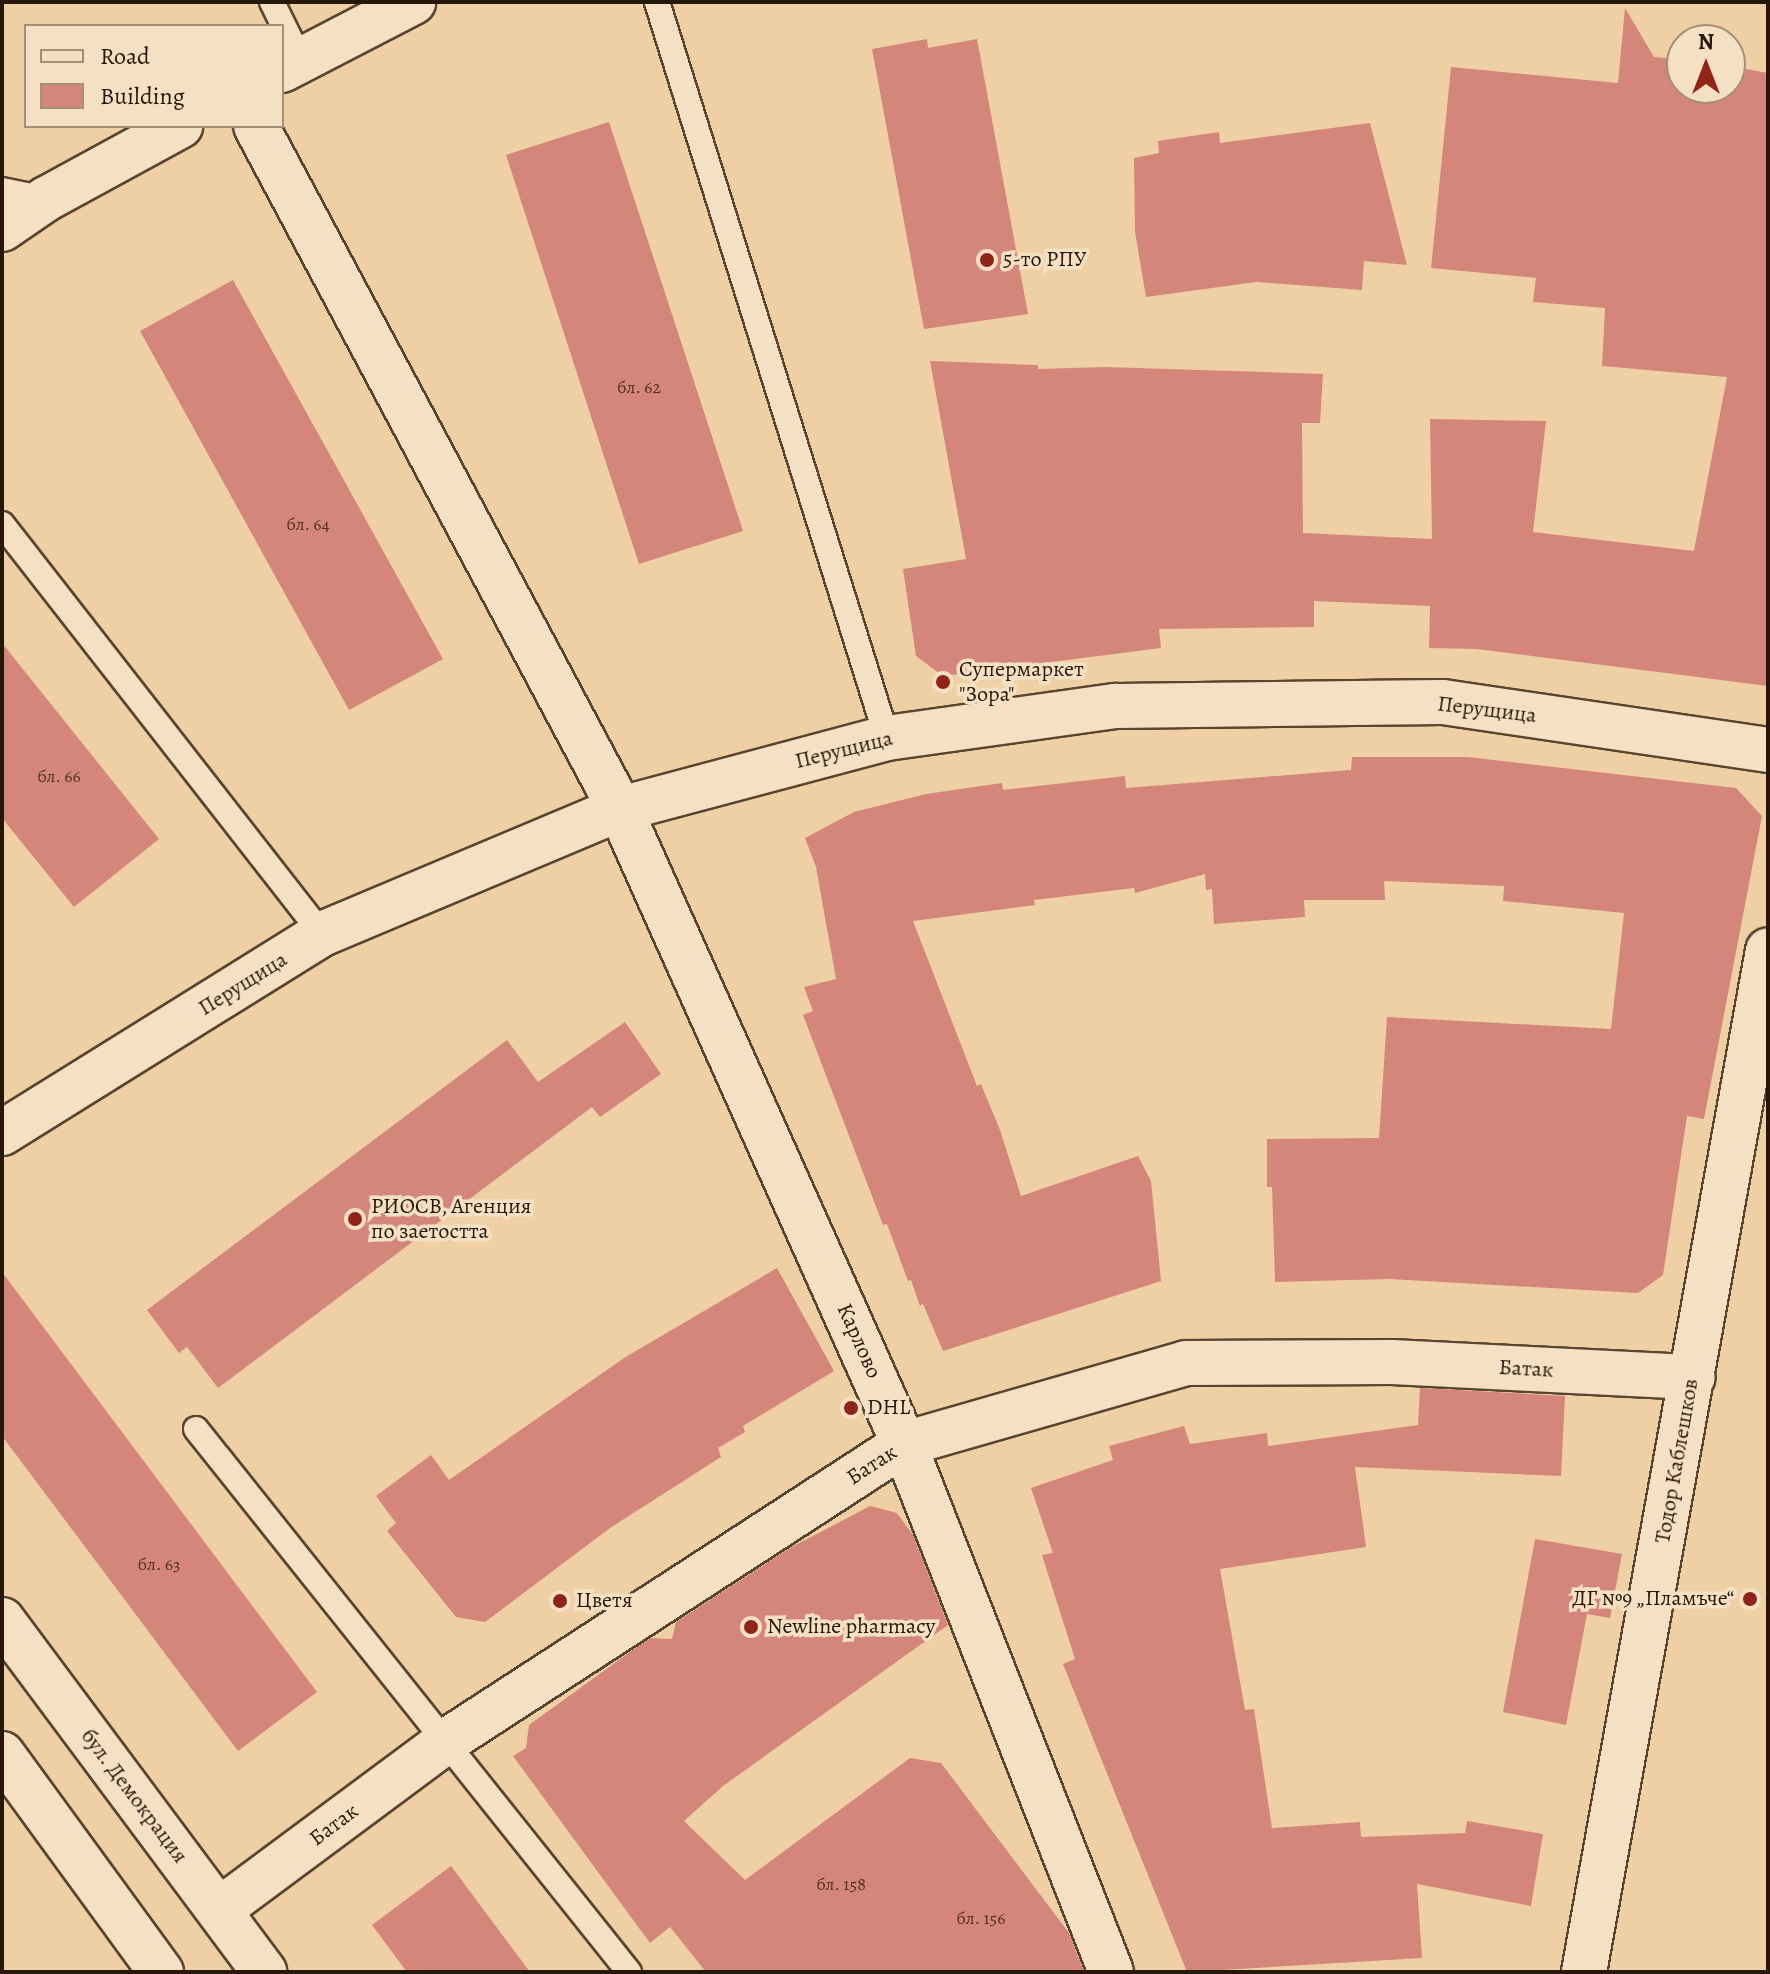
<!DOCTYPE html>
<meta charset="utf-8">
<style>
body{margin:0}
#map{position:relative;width:1770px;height:1974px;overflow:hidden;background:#efd0a5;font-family:Alegreya,serif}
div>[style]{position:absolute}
.building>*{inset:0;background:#d4867a}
.roads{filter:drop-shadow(2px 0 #58452f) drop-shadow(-2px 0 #58452f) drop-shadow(0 2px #58452f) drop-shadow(0 -2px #58452f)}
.lane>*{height:24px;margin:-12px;padding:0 12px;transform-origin:12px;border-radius:12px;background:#f5e0c4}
.street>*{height:44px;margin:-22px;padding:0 22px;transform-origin:22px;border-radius:22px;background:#f5e0c4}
.secondary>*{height:44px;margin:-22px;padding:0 22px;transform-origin:22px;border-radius:22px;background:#f5e0c4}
.dots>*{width:22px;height:22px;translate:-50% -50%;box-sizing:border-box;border:4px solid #f5e0c4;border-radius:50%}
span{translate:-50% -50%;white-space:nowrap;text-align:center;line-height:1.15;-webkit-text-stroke:7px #f5e0c4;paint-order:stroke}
.number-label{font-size:18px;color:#523324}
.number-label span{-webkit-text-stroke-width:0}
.poi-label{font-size:22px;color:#261708}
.left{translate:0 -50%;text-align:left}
.right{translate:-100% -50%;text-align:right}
.street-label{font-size:22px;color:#261708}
.frame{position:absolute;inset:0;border:4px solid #261708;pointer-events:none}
.legend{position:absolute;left:24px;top:24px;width:260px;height:104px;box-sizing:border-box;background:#f5e0c4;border:2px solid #a29079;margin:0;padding:10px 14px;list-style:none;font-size:24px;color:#261708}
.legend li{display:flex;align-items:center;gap:16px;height:40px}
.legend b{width:40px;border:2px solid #a29079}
.north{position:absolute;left:1666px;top:24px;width:80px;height:80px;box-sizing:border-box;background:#f5e0c4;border:2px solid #a29079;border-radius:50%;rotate:0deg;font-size:22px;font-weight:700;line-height:32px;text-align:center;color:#261708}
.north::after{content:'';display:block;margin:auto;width:28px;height:36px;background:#8f2418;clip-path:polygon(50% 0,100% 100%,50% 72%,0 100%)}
</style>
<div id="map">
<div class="building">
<i style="clip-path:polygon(1625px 8px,1654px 57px,1682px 59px,1682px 88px,1730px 88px,1730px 66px,1768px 73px,1768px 686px,1477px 649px,1429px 648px,1430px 606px,1314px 601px,1314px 627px,1159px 629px,1161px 648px,943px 676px,916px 656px,903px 569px,966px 559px,930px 361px,1038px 365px,1038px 369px,1105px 367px,1323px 374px,1320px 423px,1302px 423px,1303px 533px,1432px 539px,1430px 419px,1546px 421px,1533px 532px,1694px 551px,1727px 377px,1602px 366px,1605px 308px,1533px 302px,1536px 278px,1431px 268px,1451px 67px,1618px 83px)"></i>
<i style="clip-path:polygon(927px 39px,928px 48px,977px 39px,1028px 314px,924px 329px,872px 49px)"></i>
<i style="clip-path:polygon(609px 122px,743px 531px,639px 564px,506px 155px)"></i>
<i style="clip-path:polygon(1370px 123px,1407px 265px,1364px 261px,1362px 290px,1256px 282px,1146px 297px,1135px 232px,1134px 158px,1159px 153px,1158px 141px,1219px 132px,1220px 143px)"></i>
<i style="clip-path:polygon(233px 280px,443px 659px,349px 710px,140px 331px)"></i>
<i style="clip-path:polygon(2px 643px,159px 839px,74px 907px,2px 818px)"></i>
<i style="clip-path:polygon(1352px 757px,1468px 757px,1736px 788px,1762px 816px,1704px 1119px,1687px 1116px,1663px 1275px,1638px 1293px,1389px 1279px,1275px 1282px,1272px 1187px,1267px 1187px,1267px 1139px,1379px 1138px,1387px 1017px,1611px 1029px,1624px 913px,1503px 901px,1504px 886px,1384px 881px,1385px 900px,1304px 900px,1305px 917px,1214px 924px,1212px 889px,1206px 890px,1205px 874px,1135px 893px,1134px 888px,1034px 900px,1035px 905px,913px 921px,977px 1086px,981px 1084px,1000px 1130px,1021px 1196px,1138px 1156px,1151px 1181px,1161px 1281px,943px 1351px,923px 1304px,920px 1306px,911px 1280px,908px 1281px,887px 1224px,883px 1225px,803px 1015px,813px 1011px,804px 987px,836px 979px,816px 867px,805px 838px,854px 812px,926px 794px,1002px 783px,1003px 790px,1125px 776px,1126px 788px,1351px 770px)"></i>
<i style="clip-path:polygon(625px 1022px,661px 1074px,600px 1117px,592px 1107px,218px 1388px,187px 1347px,179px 1353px,147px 1310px,507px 1040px,538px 1082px)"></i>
<i style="clip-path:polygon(777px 1268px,834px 1371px,743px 1426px,745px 1432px,718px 1448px,721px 1457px,610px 1528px,485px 1622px,456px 1617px,387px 1531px,396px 1523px,376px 1496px,431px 1455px,449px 1480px,624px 1358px)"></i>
<i style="clip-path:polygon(2px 1272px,317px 1692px,238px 1751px,2px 1436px)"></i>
<i style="clip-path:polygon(1420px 1388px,1565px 1396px,1561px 1476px,1355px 1467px,1366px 1547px,1220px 1569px,1245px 1710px,1254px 1709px,1272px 1828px,1360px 1822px,1361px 1837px,1465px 1833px,1467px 1821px,1543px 1834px,1531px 1906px,1417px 1884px,1422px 1958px,1187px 1972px,1063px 1664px,1075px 1659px,1042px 1555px,1053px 1553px,1031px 1488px,1113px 1460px,1109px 1446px,1184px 1426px,1190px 1444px,1267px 1433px,1268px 1446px,1418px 1425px)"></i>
<i style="clip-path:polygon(870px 1506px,897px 1513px,913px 1535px,948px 1625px,723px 1786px,684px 1821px,745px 1880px,910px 1758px,941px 1763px,1069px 1933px,1084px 1972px,706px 1972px,670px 1927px,650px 1943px,513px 1756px,526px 1748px,529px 1725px,634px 1649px,651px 1638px,672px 1639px,676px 1622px,790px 1548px)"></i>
<i style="clip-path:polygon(1535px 1539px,1622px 1554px,1610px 1618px,1587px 1614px,1566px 1725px,1503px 1712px)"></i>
<i style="clip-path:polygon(451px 1866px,530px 1972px,407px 1972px,372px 1925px)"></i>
</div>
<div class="roads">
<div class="lane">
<i style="left:272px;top:2px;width:64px;rotate:63.8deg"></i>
<i style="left:657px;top:2px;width:771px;rotate:72.65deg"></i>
<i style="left:2px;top:190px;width:45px;rotate:11.6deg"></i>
<i style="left:2px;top:524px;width:520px;rotate:52.03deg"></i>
<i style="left:196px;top:1429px;width:695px;rotate:51.43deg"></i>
</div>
<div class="street">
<i style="left:282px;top:70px;width:148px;rotate:-27.4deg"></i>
<i style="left:256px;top:126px;width:774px;rotate:61.94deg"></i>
<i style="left:620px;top:809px;width:696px;rotate:65.9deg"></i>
<i style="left:904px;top:1444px;width:567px;rotate:68.59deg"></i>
<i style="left:2px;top:229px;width:53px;rotate:-34.3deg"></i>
<i style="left:46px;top:199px;width:153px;rotate:-28.6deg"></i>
<i style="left:2px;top:1133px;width:377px;rotate:-31.9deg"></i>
<i style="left:322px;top:934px;width:323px;rotate:-22.8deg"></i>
<i style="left:620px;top:809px;width:276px;rotate:-14.9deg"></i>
<i style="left:887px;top:738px;width:231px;rotate:-8deg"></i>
<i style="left:1116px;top:706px;width:327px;rotate:-0.7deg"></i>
<i style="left:1443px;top:702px;width:329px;rotate:8.4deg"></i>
<i style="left:219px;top:1910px;width:282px;rotate:-36.6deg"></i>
<i style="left:445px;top:1742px;width:547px;rotate:-32.99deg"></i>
<i style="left:904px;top:1444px;width:293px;rotate:-16deg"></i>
<i style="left:1186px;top:1363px;width:206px;rotate:-0.3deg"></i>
<i style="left:1392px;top:1362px;width:301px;rotate:2.9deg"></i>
<i style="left:1584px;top:1972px;width:1038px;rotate:-79.79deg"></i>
</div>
<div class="secondary">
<i style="left:2px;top:1620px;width:439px;rotate:53.3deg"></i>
<i style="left:2px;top:1754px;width:270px;rotate:53.9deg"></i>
</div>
</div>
<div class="dots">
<i style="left:987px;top:260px;background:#8f2418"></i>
<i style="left:943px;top:682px;background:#8f2418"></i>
<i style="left:355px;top:1219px;background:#8f2418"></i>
<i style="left:851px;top:1408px;background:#8f2418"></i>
<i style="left:1750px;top:1599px;background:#8f2418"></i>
<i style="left:560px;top:1601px;background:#8f2418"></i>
<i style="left:751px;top:1627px;background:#8f2418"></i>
</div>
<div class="number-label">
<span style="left:639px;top:387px">бл. 62</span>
<span style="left:308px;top:524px">бл. 64</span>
<span style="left:59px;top:776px">бл. 66</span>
<span style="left:159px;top:1564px">бл. 63</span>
<span style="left:841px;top:1884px">бл. 158</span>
<span style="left:981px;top:1918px">бл. 156</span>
</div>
<div class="poi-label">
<span class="left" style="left:1003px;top:260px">5-то РПУ</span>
<span class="left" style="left:959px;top:682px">Супермаркет<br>"Зора"</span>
<span class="left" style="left:371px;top:1219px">РИОСВ, Агенция<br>по заетостта</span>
<span class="left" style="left:867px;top:1408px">DHL</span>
<span class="right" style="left:1734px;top:1599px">ДГ №9 „Пламъче“</span>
<span class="left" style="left:576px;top:1601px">Цветя</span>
<span class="left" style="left:767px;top:1627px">Newline pharmacy</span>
</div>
<div class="street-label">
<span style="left:1487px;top:710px;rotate:7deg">Перущица</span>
<span style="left:844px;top:750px;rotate:-14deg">Перущица</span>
<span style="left:243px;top:984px;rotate:-32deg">Перущица</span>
<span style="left:859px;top:1341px;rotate:66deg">Карлово</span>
<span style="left:1526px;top:1369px;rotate:3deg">Батак</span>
<span style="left:1677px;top:1461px;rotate:-80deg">Тодор Каблешков</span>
<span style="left:872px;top:1465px;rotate:-33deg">Батак</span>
<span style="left:134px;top:1796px;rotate:53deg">бул. Демокрация</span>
<span style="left:334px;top:1825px;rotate:-37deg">Батак</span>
</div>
<div class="frame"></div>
<ul class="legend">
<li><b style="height:10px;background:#f5e0c4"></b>Road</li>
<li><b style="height:22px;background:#d4867a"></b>Building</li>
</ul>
<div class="north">N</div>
</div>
